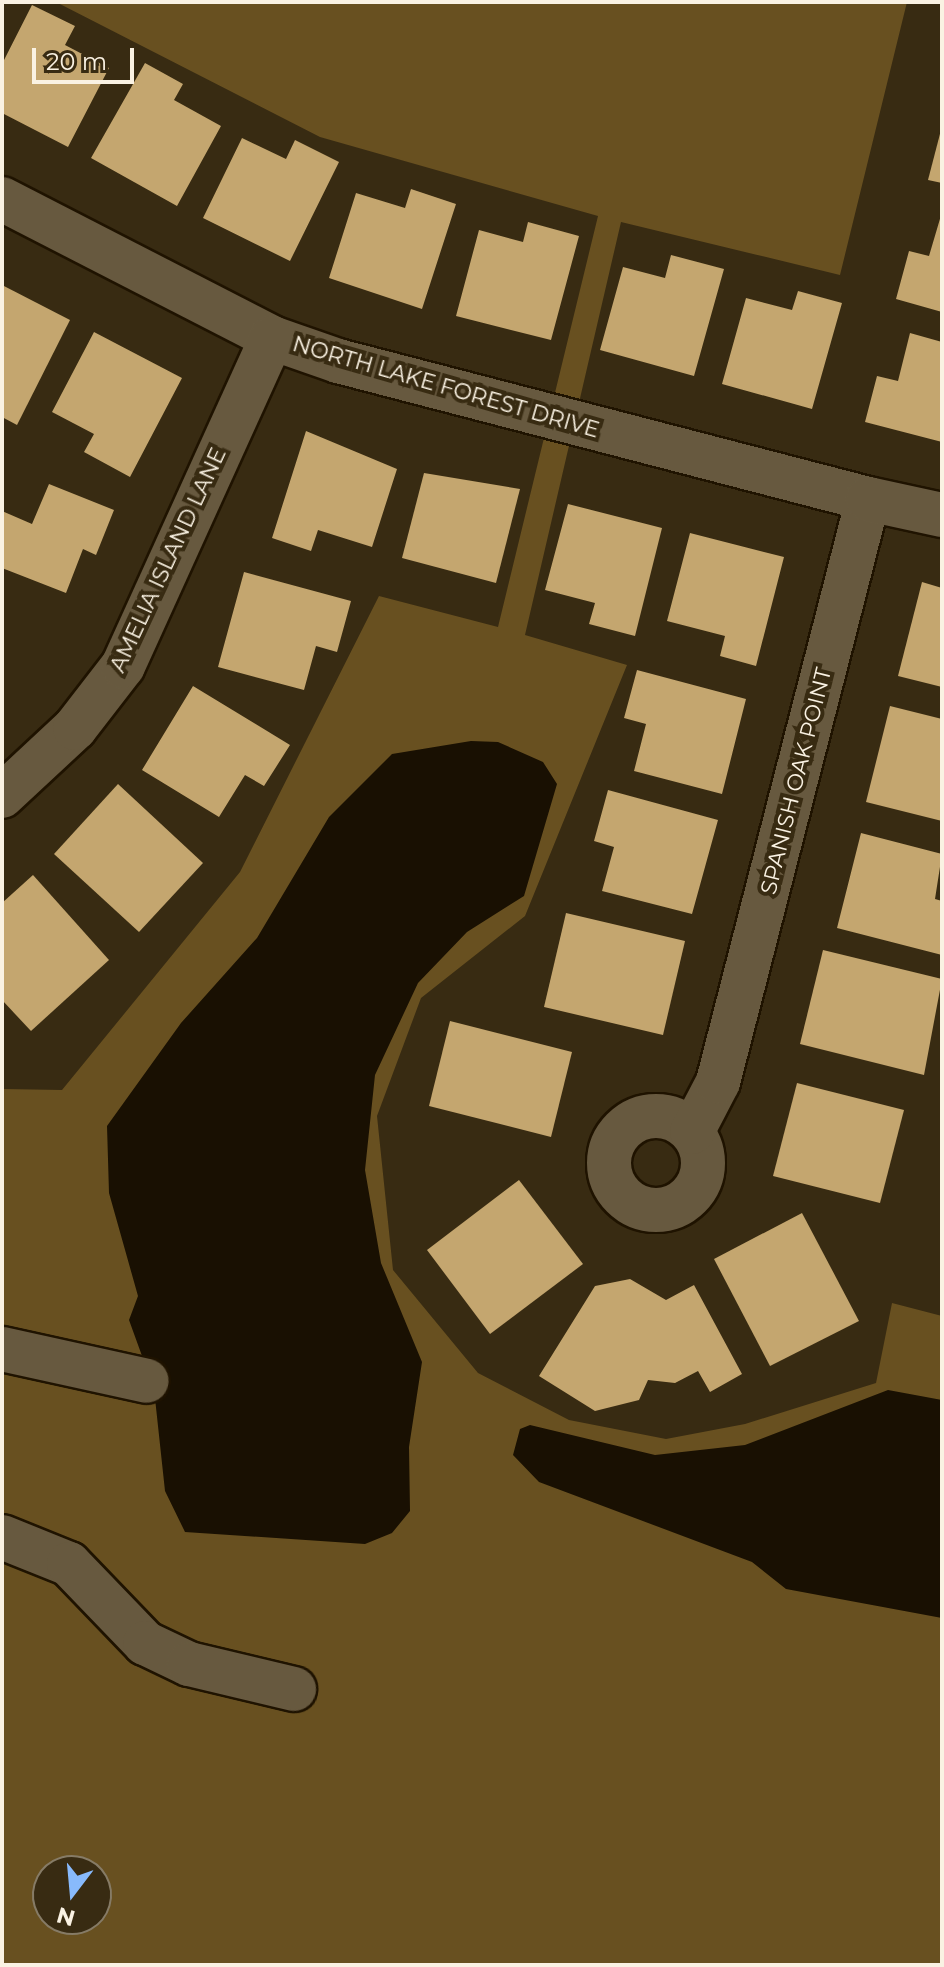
<!DOCTYPE html>
<style>
body{margin:0}
#map{position:relative;width:944px;height:1967px;overflow:hidden;background:#382b12;font-family:Montserrat,sans-serif}
div>[style]{position:absolute}
.green>*{inset:0;background:#685020}
.water>*{inset:0;background:#191002}
.building>*{inset:0;background:#c4a66f}
.roads{filter:drop-shadow(2px 0 #1f1300) drop-shadow(-2px 0 #1f1300) drop-shadow(0 2px #1f1300) drop-shadow(0 -2px #1f1300)}
.minor>*{height:44px;margin:-22px;padding:0 22px;transform-origin:22px;border-radius:22px;background:#67593f}
.minor>.ring{margin:-22px;padding:0;box-sizing:content-box;background:none;border:44px solid #67593f;border-radius:50%}
span{translate:-50% -50%;white-space:nowrap;text-align:center;line-height:1.15;-webkit-text-stroke:8px #382b12;paint-order:stroke}
.street-label{font-size:22px;color:#faf2e3}
.frame{position:absolute;inset:0;border:4px solid #faf2e3;pointer-events:none}
.north{position:absolute;left:32px;top:1855px;width:80px;height:80px;box-sizing:border-box;background:#382b12;border:2px solid #867b66;border-radius:50%;rotate:196deg;font-size:22px;font-weight:700;line-height:32px;text-align:center;color:#faf2e3}
.north::after{content:'';display:block;margin:auto;width:28px;height:36px;background:#88bafc;clip-path:polygon(50% 0,100% 100%,50% 72%,0 100%)}
.scale{position:absolute;left:32px;top:48px;width:102px;height:36px;box-sizing:border-box;border:4px solid #faf2e3;border-top:0;padding-left:10px;font-size:24px;line-height:28px;white-space:nowrap;color:#faf2e3;-webkit-text-stroke:6px #382b12;paint-order:stroke}
</style>
<div id="map">
<div class="green">
<i style="clip-path:polygon(evenodd,56px 2px,907px 2px,840px 275px,621px 222px,525px 635px,627px 665px,525px 916px,421px 998px,377px 1116px,393px 1270px,478px 1373px,569px 1420px,666px 1439px,745px 1424px,876px 1383px,892px 1303px,942px 1316px,942px 1965px,2px 1965px,2px 1089px,62px 1090px,240px 872px,379px 596px,498px 627px,598px 216px,320px 137px,56px 2px,48px 1871px,96px 1871px,96px 1919px,48px 1919px,48px 1871px)"></i>
</div>
<div class="water">
<i style="clip-path:polygon(471px 741px,498px 742px,543px 762px,557px 784px,524px 896px,467px 932px,418px 983px,375px 1075px,365px 1170px,381px 1263px,422px 1362px,409px 1447px,410px 1511px,392px 1533px,365px 1544px,185px 1532px,165px 1491px,154px 1389px,129px 1320px,138px 1296px,109px 1193px,107px 1126px,181px 1023px,257px 938px,329px 817px,392px 754px)"></i>
<i style="clip-path:polygon(888px 1390px,942px 1400px,942px 1618px,786px 1589px,752px 1562px,539px 1482px,513px 1455px,520px 1429px,530px 1425px,655px 1455px,745px 1445px)"></i>
</div>
<div class="building">
<i style="clip-path:polygon(32px 5px,75px 26px,65px 45px,109px 68px,68px 147px,2px 113px,2px 64px)"></i>
<i style="clip-path:polygon(145px 63px,183px 84px,174px 100px,221px 126px,177px 206px,91px 158px)"></i>
<i style="clip-path:polygon(941px 130px,942px 130px,942px 183px,928px 180px)"></i>
<i style="clip-path:polygon(242px 138px,286px 159px,295px 140px,339px 162px,290px 261px,203px 218px)"></i>
<i style="clip-path:polygon(411px 189px,456px 204px,422px 309px,329px 278px,356px 193px,405px 208px)"></i>
<i style="clip-path:polygon(942px 212px,942px 312px,896px 299px,909px 251px,929px 256px)"></i>
<i style="clip-path:polygon(528px 222px,579px 236px,551px 340px,456px 316px,479px 230px,523px 242px)"></i>
<i style="clip-path:polygon(671px 255px,724px 269px,694px 376px,600px 350px,623px 267px,665px 278px)"></i>
<i style="clip-path:polygon(2px 285px,70px 320px,17px 425px,2px 417px)"></i>
<i style="clip-path:polygon(798px 291px,842px 303px,812px 409px,722px 384px,746px 298px,792px 310px)"></i>
<i style="clip-path:polygon(94px 332px,182px 378px,130px 477px,84px 452px,94px 434px,52px 412px)"></i>
<i style="clip-path:polygon(910px 333px,942px 342px,942px 442px,865px 422px,877px 376px,898px 381px)"></i>
<i style="clip-path:polygon(306px 431px,397px 469px,372px 547px,318px 530px,311px 551px,272px 538px)"></i>
<i style="clip-path:polygon(424px 473px,520px 489px,496px 583px,402px 558px)"></i>
<i style="clip-path:polygon(49px 484px,114px 510px,96px 555px,83px 549px,66px 593px,2px 568px,2px 511px,32px 524px)"></i>
<i style="clip-path:polygon(568px 504px,662px 528px,635px 636px,589px 624px,595px 603px,545px 590px)"></i>
<i style="clip-path:polygon(690px 533px,784px 557px,756px 666px,720px 656px,725px 636px,667px 621px)"></i>
<i style="clip-path:polygon(244px 572px,351px 601px,337px 652px,316px 646px,304px 690px,218px 667px)"></i>
<i style="clip-path:polygon(922px 582px,942px 588px,942px 687px,898px 676px)"></i>
<i style="clip-path:polygon(637px 670px,746px 699px,722px 794px,634px 771px,646px 724px,624px 718px)"></i>
<i style="clip-path:polygon(193px 686px,290px 745px,264px 786px,245px 775px,219px 817px,142px 770px)"></i>
<i style="clip-path:polygon(890px 706px,942px 719px,942px 821px,866px 802px)"></i>
<i style="clip-path:polygon(118px 784px,203px 863px,139px 932px,54px 854px)"></i>
<i style="clip-path:polygon(608px 790px,718px 820px,692px 914px,602px 891px,614px 847px,594px 841px)"></i>
<i style="clip-path:polygon(861px 833px,942px 854px,935px 899px,942px 901px,942px 955px,837px 928px)"></i>
<i style="clip-path:polygon(33px 875px,109px 960px,31px 1031px,2px 1000px,2px 903px)"></i>
<i style="clip-path:polygon(566px 913px,685px 941px,663px 1035px,544px 1007px)"></i>
<i style="clip-path:polygon(823px 950px,942px 979px,924px 1075px,800px 1044px)"></i>
<i style="clip-path:polygon(450px 1021px,572px 1052px,551px 1137px,429px 1106px)"></i>
<i style="clip-path:polygon(797px 1083px,904px 1110px,880px 1203px,773px 1176px)"></i>
<i style="clip-path:polygon(519px 1180px,583px 1264px,490px 1334px,427px 1250px)"></i>
<i style="clip-path:polygon(802px 1213px,859px 1321px,770px 1366px,714px 1259px)"></i>
<i style="clip-path:polygon(630px 1279px,666px 1300px,694px 1285px,742px 1374px,710px 1392px,698px 1371px,675px 1383px,648px 1380px,639px 1400px,595px 1411px,539px 1376px,595px 1286px)"></i>
</div>
<div class="roads">
<div class="minor">
<i style="left:2px;top:199px;width:304px;rotate:27.2deg"></i>
<i style="left:272px;top:338px;width:70px;rotate:19.2deg"></i>
<i style="left:338px;top:361px;width:548px;rotate:14.59deg"></i>
<i style="left:2px;top:796px;width:100px;rotate:-43deg"></i>
<i style="left:75px;top:728px;width:78px;rotate:-52.3deg"></i>
<i style="left:123px;top:666px;width:360px;rotate:-65.6deg"></i>
<i class="ring" style="left:609px;top:1116px;width:50px;height:50px"></i>
<i style="left:692px;top:1132px;width:56px;rotate:-62.5deg"></i>
<i style="left:718px;top:1082px;width:602px;rotate:-75.57deg"></i>
<i style="left:868px;top:499px;width:76px;rotate:12.2deg"></i>
<i style="left:2px;top:1349px;width:148px;rotate:12.4deg"></i>
<i style="left:2px;top:1537px;width:72px;rotate:21.9deg"></i>
<i style="left:69px;top:1564px;width:110px;rotate:46.1deg"></i>
<i style="left:145px;top:1643px;width:49px;rotate:25.5deg"></i>
<i style="left:189px;top:1664px;width:108px;rotate:13.4deg"></i>
</div>
</div>
<div class="street-label">
<span style="left:446px;top:387px;rotate:16deg">NORTH LAKE FOREST DRIVE</span>
<span style="left:168px;top:560px;rotate:-65deg">AMELIA ISLAND LANE</span>
<span style="left:796px;top:781px;rotate:-76deg">SPANISH OAK POINT</span>
</div>
<div class="frame"></div>
<div class="north">N</div>
<div class="scale">20 m</div>
</div>
